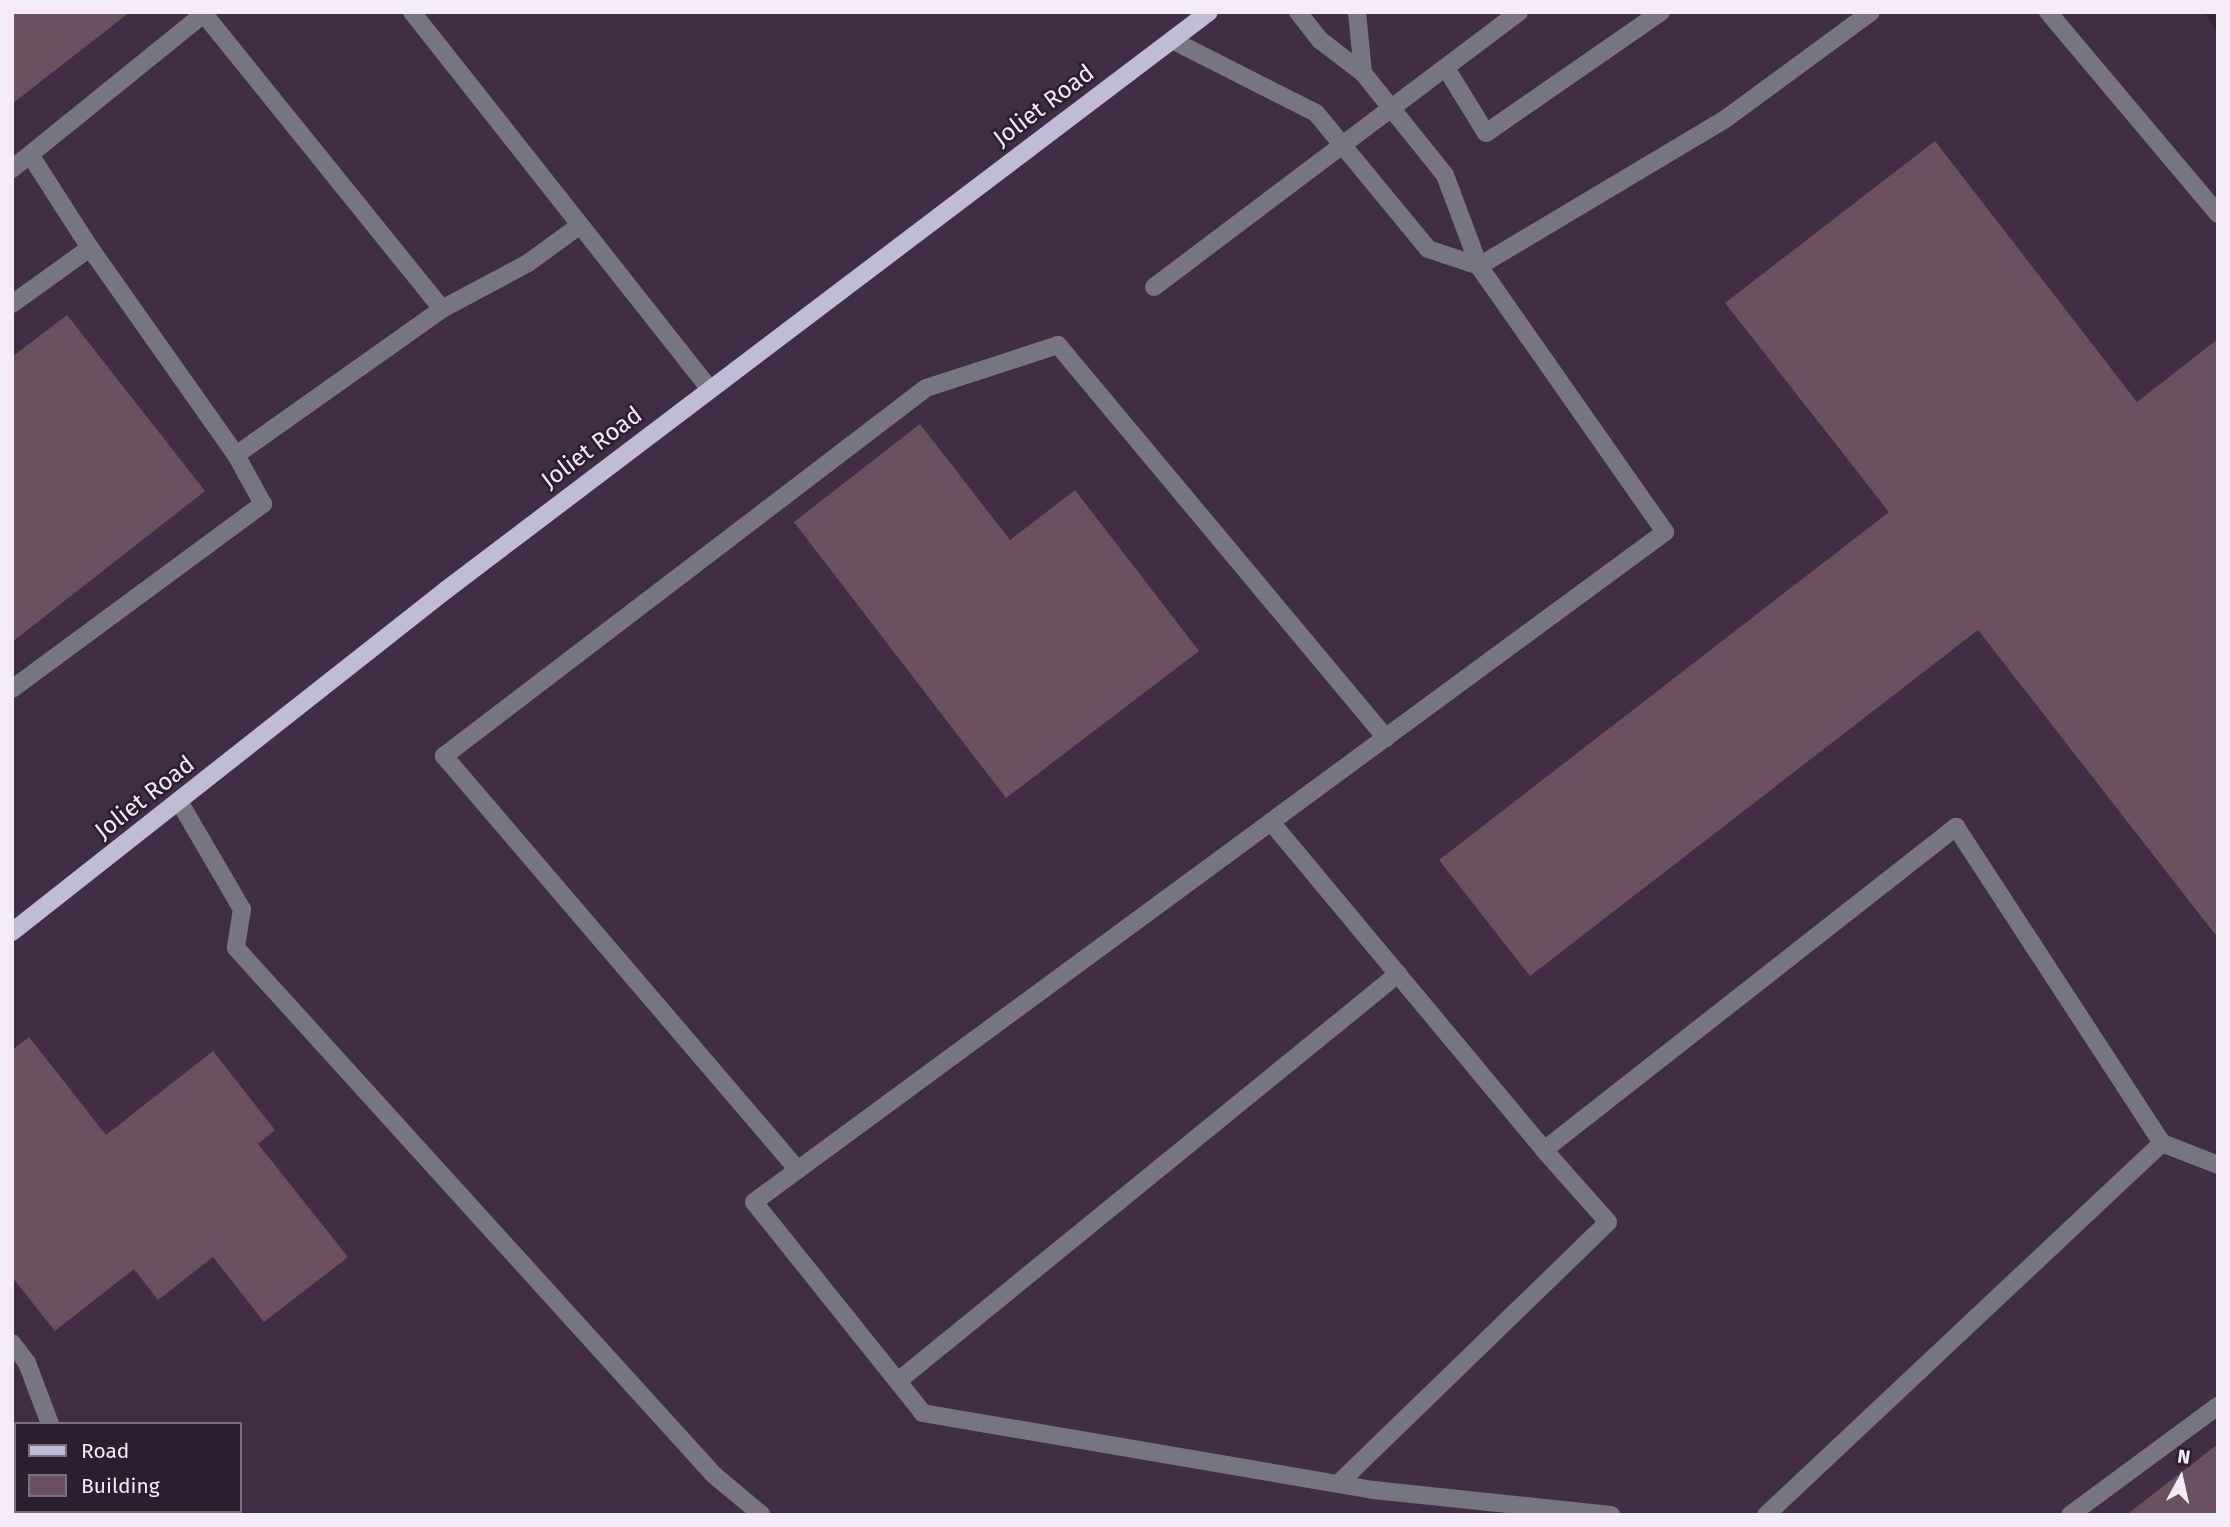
<!DOCTYPE html>
<style>
body{margin:0}
#map{position:relative;width:2230px;height:1527px;overflow:hidden;background:#36263a;font-family:"Fira Sans",sans-serif}
div>[style]{position:absolute}
.built>*{inset:0;background:#412d46}
.building>*{inset:0;background:#6b5160}
.minor>*{height:18px;margin:-9px;padding:0 9px;transform-origin:9px;border-radius:9px;background:#777581}
.major>*{height:18px;margin:-9px;padding:0 9px;transform-origin:9px;border-radius:9px;background:#c1bcd5}
span{translate:-50% -50%;white-space:nowrap;text-align:center;line-height:1.15;-webkit-text-stroke:5px #2c1d30;paint-order:stroke}
.street-label{font-size:24px;color:#f5ebf8}
.frame{position:absolute;inset:0;border:14px solid #f5ebf8;pointer-events:none}
.legend{position:absolute;left:14px;top:1422px;width:228px;height:91px;box-sizing:border-box;background:#2c1d30;border:2px solid #7c6f80;margin:0;padding:9px 12px;list-style:none;font-size:21px;color:#f5ebf8}
.legend li{display:flex;align-items:center;gap:14px;height:35px}
.legend b{width:35px;border:2px solid #7c6f80}
.north{position:absolute;left:2146px;top:1443px;width:70px;height:70px;-webkit-text-stroke:5px #2c1d30;paint-order:stroke;rotate:8deg;font-size:19px;font-weight:700;line-height:28px;text-align:center;color:#f5ebf8}
.north::after{content:'';display:block;margin:auto;width:24px;height:32px;background:#f5ebf8;clip-path:polygon(50% 0,100% 100%,50% 72%,0 100%)}
</style>
<div id="map">
<div class="built">
<i style="clip-path:polygon(evenodd,12px 12px,2204px 12px,2218px 35px,2218px 1515px,12px 1515px,12px 12px,16px 1424px,240px 1424px,240px 1511px,16px 1511px,16px 1424px)"></i>
</div>
<div class="building">
<i style="clip-path:polygon(12px 12px,130px 12px,12px 104px)"></i>
<i style="clip-path:polygon(1935px 141px,2137px 402px,2218px 339px,2218px 938px,1978px 630px,1530px 976px,1439px 860px,1889px 512px,1725px 303px)"></i>
<i style="clip-path:polygon(67px 315px,205px 491px,12px 642px,12px 357px)"></i>
<i style="clip-path:polygon(920px 424px,1010px 540px,1075px 490px,1199px 651px,1006px 798px,794px 522px)"></i>
<i style="clip-path:polygon(29px 1037px,106px 1135px,213px 1051px,275px 1130px,258px 1144px,348px 1257px,264px 1322px,213px 1257px,158px 1300px,134px 1269px,55px 1331px,12px 1277px,12px 1050px)"></i>
<i style="clip-path:polygon(2218px 1444px,2218px 1515px,2126px 1515px)"></i>
</div>
<div class="minor">
<i style="left:412px;top:12px;width:481px;rotate:51.7deg"></i>
<i style="left:1298px;top:12px;width:36px;rotate:52deg"></i>
<i style="left:1320px;top:40px;width:54px;rotate:37.5deg"></i>
<i style="left:2048px;top:12px;width:264px;rotate:49.9deg"></i>
<i style="left:204px;top:14px;width:379px;rotate:51.1deg"></i>
<i style="left:1172px;top:40px;width:161px;rotate:26.9deg"></i>
<i style="left:1316px;top:113px;width:176px;rotate:50.5deg"></i>
<i style="left:1428px;top:249px;width:54px;rotate:18.4deg"></i>
<i style="left:1479px;top:266px;width:97px;rotate:-110.5deg"></i>
<i style="left:1445px;top:175px;width:131px;rotate:-128.8deg"></i>
<i style="left:1363px;top:73px;width:61px;rotate:-95.6deg"></i>
<i style="left:1446px;top:68px;width:76px;rotate:58.4deg"></i>
<i style="left:1486px;top:133px;width:213px;rotate:-34.7deg"></i>
<i style="left:12px;top:169px;width:250px;rotate:-39deg"></i>
<i style="left:90px;top:248px;width:253px;rotate:54.8deg"></i>
<i style="left:236px;top:455px;width:252px;rotate:-35.3deg"></i>
<i style="left:442px;top:309px;width:98px;rotate:-28.1deg"></i>
<i style="left:528px;top:263px;width:63px;rotate:-36deg"></i>
<i style="left:1154px;top:287px;width:457px;rotate:-37deg"></i>
<i style="left:12px;top:304px;width:96px;rotate:-35.7deg"></i>
<i style="left:90px;top:248px;width:109px;rotate:-122.7deg"></i>
<i style="left:12px;top:689px;width:312px;rotate:-36.4deg"></i>
<i style="left:263px;top:504px;width:56px;rotate:-118.9deg"></i>
<i style="left:180px;top:803px;width:123px;rotate:59.7deg"></i>
<i style="left:242px;top:909px;width:39px;rotate:99deg"></i>
<i style="left:236px;top:948px;width:711px;rotate:47.79deg"></i>
<i style="left:714px;top:1475px;width:62px;rotate:39.8deg"></i>
<i style="left:1271px;top:822px;width:427px;rotate:50.2deg"></i>
<i style="left:1544px;top:1150px;width:524px;rotate:-38.1deg"></i>
<i style="left:1956px;top:827px;width:377px;rotate:56.9deg"></i>
<i style="left:798px;top:1170px;width:545px;rotate:-130.53deg"></i>
<i style="left:444px;top:756px;width:606px;rotate:-37.36deg"></i>
<i style="left:926px;top:388px;width:139px;rotate:-18deg"></i>
<i style="left:1058px;top:345px;width:512px;rotate:50.15deg"></i>
<i style="left:12px;top:1343px;width:25px;rotate:53deg"></i>
<i style="left:27px;top:1363px;width:65px;rotate:69.3deg"></i>
<i style="left:898px;top:1381px;width:645px;rotate:-39.15deg"></i>
<i style="left:1338px;top:1484px;width:376px;rotate:-44.1deg"></i>
<i style="left:1608px;top:1222px;width:96px;rotate:-131.6deg"></i>
<i style="left:55px;top:1515px;width:4px;rotate:-90deg"></i>
<i style="left:1611px;top:1515px;width:239px;rotate:-174deg"></i>
<i style="left:1373px;top:1490px;width:457px;rotate:-170.3deg"></i>
<i style="left:923px;top:1413px;width:270px;rotate:-128.7deg"></i>
<i style="left:754px;top:1202px;width:1131px;rotate:-36.33deg"></i>
<i style="left:1665px;top:532px;width:325px;rotate:-125deg"></i>
<i style="left:1479px;top:266px;width:285px;rotate:-30.8deg"></i>
<i style="left:1724px;top:120px;width:182px;rotate:-36.3deg"></i>
<i style="left:1766px;top:1515px;width:543px;rotate:-43.21deg"></i>
<i style="left:2162px;top:1143px;width:60px;rotate:21.4deg"></i>
<i style="left:2070px;top:1515px;width:184px;rotate:-36.4deg"></i>
</div>
<div class="major">
<i style="left:12px;top:932px;width:553px;rotate:-38.24deg"></i>
<i style="left:446px;top:590px;width:957px;rotate:-37.15deg"></i>
</div>
<div class="street-label">
<span style="left:1044px;top:106px;rotate:-37deg">Joliet Road</span>
<span style="left:592px;top:448px;rotate:-37deg">Joliet Road</span>
<span style="left:145px;top:798px;rotate:-38deg">Joliet Road</span>
</div>
<div class="frame"></div>
<ul class="legend">
<li><b style="height:9px;background:#c1bcd5"></b>Road</li>
<li><b style="height:19px;background:#6b5160"></b>Building</li>
</ul>
<div class="north">N</div>
</div>
